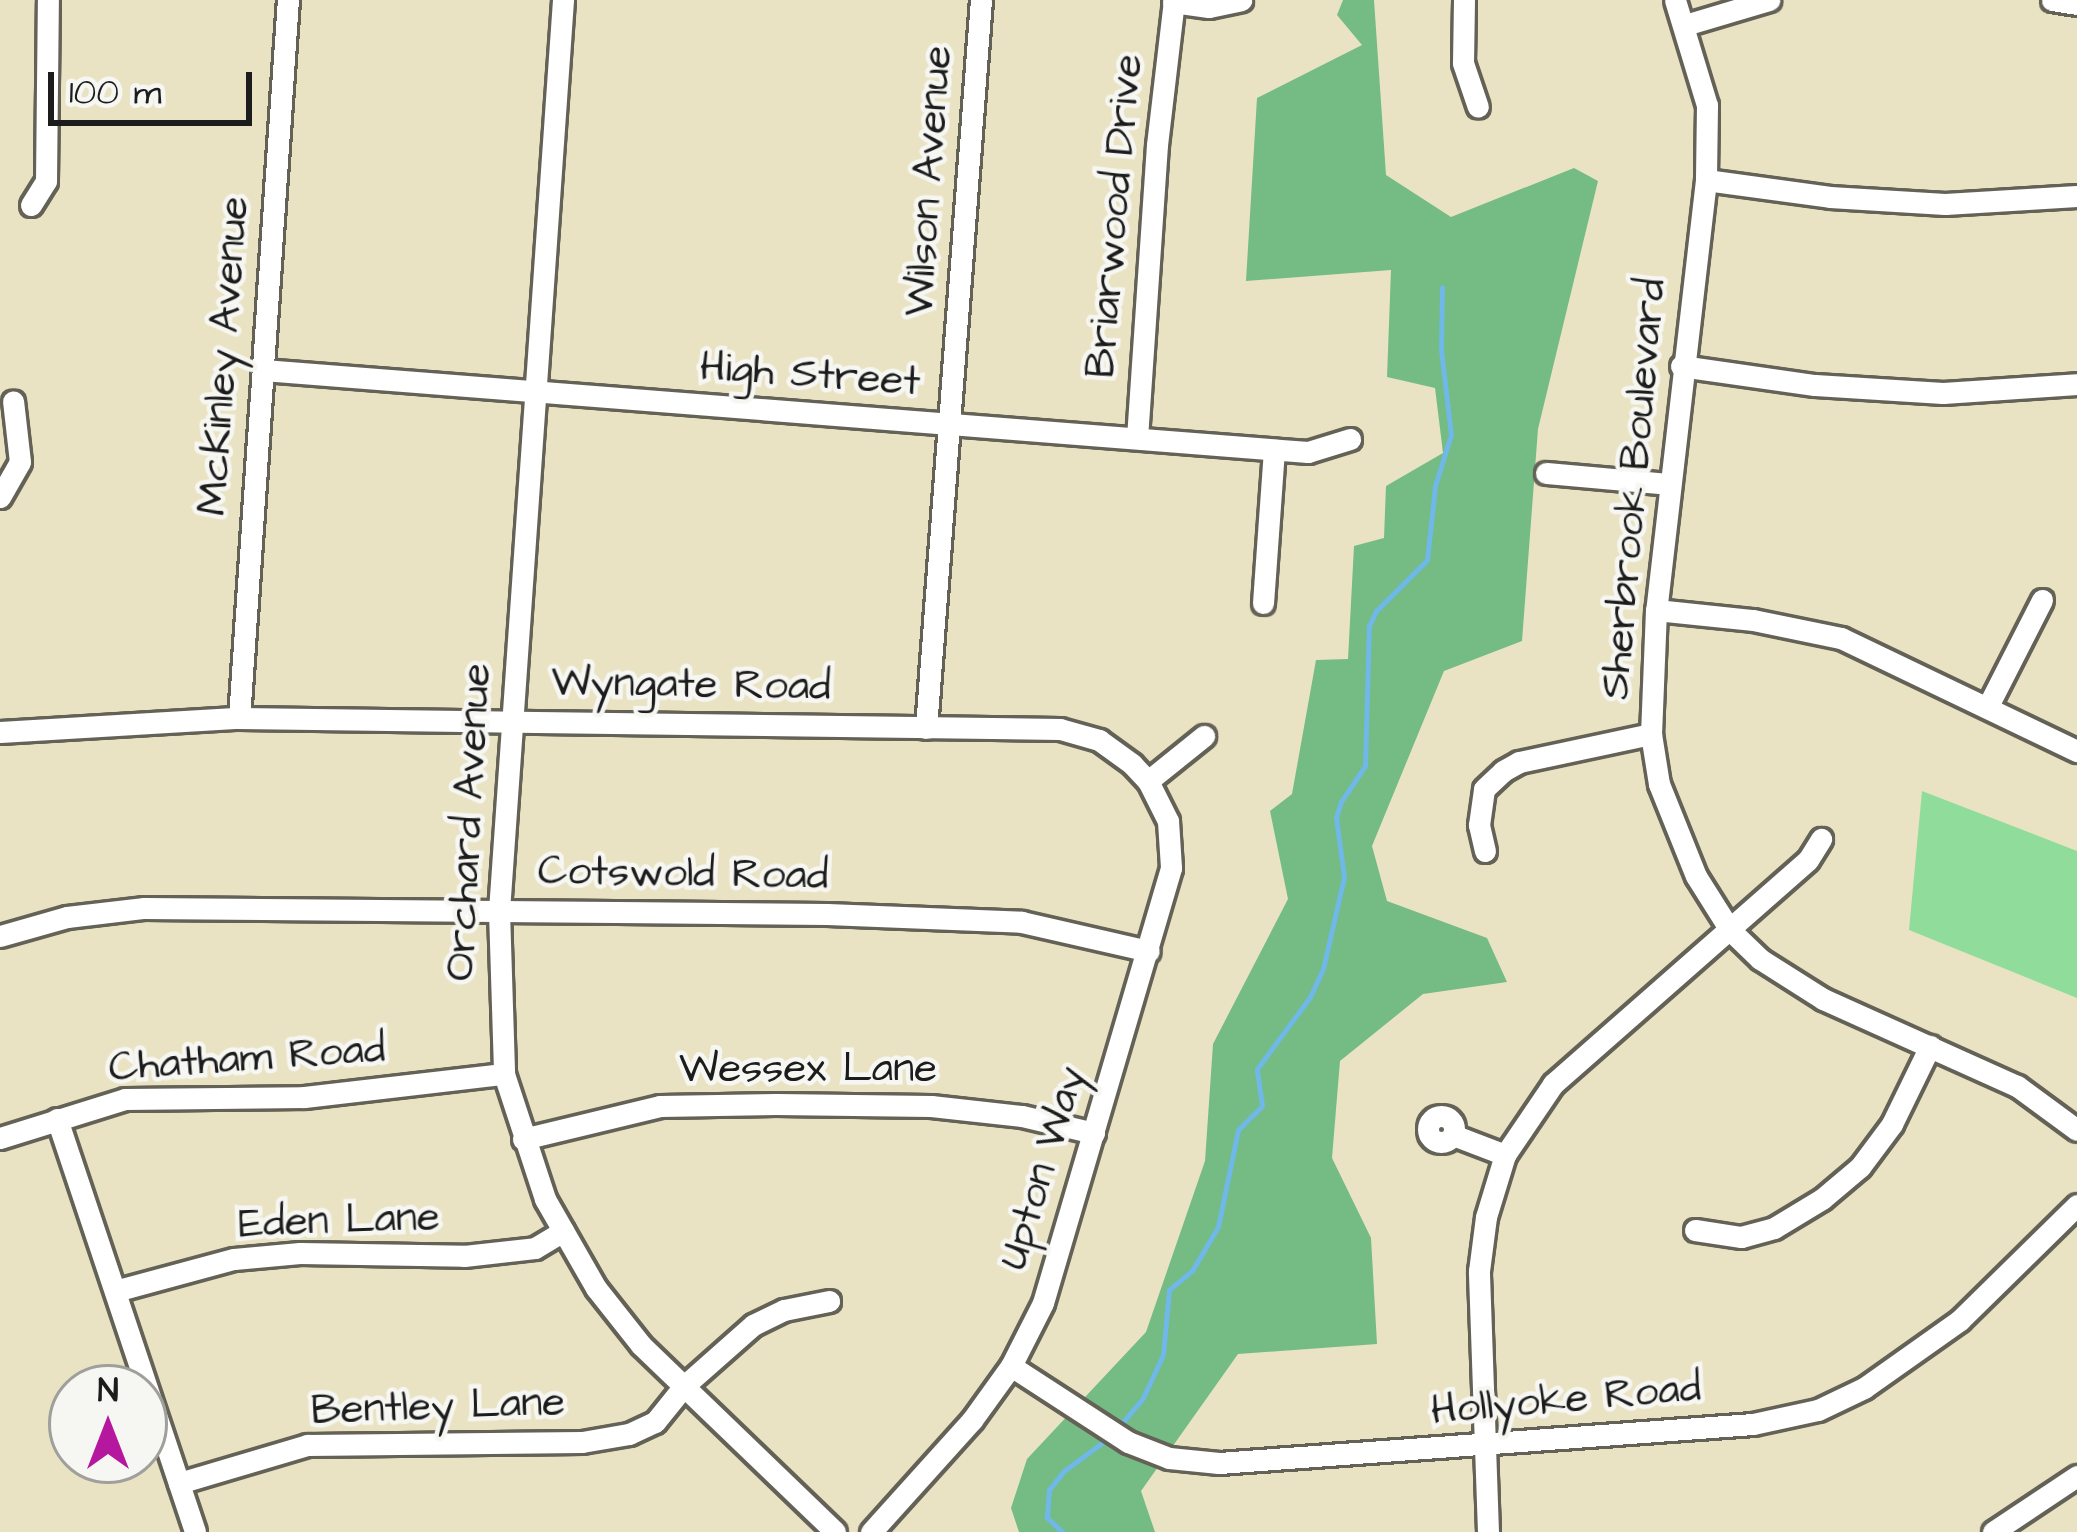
<!DOCTYPE html>
<style>
body{margin:0}
#map{position:relative;width:2077px;height:1532px;overflow:hidden;background:#eae3c3;font-family:"Architects Daughter",sans-serif}
div>[style]{position:absolute}
.green>*{inset:0;background:#90dd9b}
.forest>*{inset:0;background:#74bc83}
.stream>*{height:4.5px;margin:-2.25px;padding:0 2.25px;transform-origin:2.25px;border-radius:2.25px;background:#6fb8e7}
.roads{filter:drop-shadow(3px 0 #646256) drop-shadow(-3px 0 #646256) drop-shadow(0 3px #646256) drop-shadow(0 -3px #646256)}
.minor>*{height:21px;margin:-10.5px;padding:0 10.5px;transform-origin:10.5px;border-radius:10.5px;background:#fff}
.minor>.ring{margin:-10.5px;padding:0;box-sizing:content-box;background:none;border:21px solid #fff;border-radius:50%}
span{translate:-50% -50%;white-space:nowrap;text-align:center;line-height:1.15;-webkit-text-stroke:9px #f6f6f2;paint-order:stroke}
.street-label{font-size:42px;color:#1c1c1c}
.north{position:absolute;left:48px;top:1364px;width:120px;height:120px;box-sizing:border-box;background:#f6f6f2;border:3px solid #9f9f9c;border-radius:50%;rotate:0deg;font-size:33px;font-weight:700;line-height:48px;text-align:center;color:#1c1c1c}
.north::after{content:'';display:block;margin:auto;width:42px;height:54px;background:#b5179e;clip-path:polygon(50% 0,100% 100%,50% 72%,0 100%)}
.scale{position:absolute;left:48px;top:72px;width:204px;height:54px;box-sizing:border-box;border:6px solid #1c1c1c;border-top:0;padding-left:15px;font-size:36px;line-height:42px;white-space:nowrap;color:#1c1c1c;-webkit-text-stroke:9px #f6f6f2;paint-order:stroke}
</style>
<div id="map">
<div class="green">
<i style="clip-path:polygon(1922px 791px,2077px 851px,2077px 998px,1909px 930px)"></i>
</div>
<div class="forest">
<i style="clip-path:polygon(1343px 0,1374px 0,1386px 175px,1451px 217px,1574px 168px,1598px 181px,1538px 429px,1522px 641px,1444px 671px,1372px 846px,1387px 901px,1487px 938px,1507px 982px,1423px 994px,1340px 1061px,1332px 1158px,1371px 1238px,1377px 1344px,1238px 1354px,1141px 1491px,1155px 1532px,1019px 1532px,1011px 1508px,1027px 1459px,1146px 1332px,1205px 1161px,1213px 1044px,1288px 899px,1270px 811px,1292px 794px,1316px 660px,1348px 659px,1354px 546px,1384px 538px,1386px 486px,1443px 453px,1435px 388px,1387px 377px,1391px 270px,1246px 281px,1257px 98px,1362px 45px,1337px 15px)"></i>
</div>
<div class="stream">
<i style="left:1118px;top:1428px;width:39px;rotate:-50deg"></i>
<i style="left:1143px;top:1398px;width:47px;rotate:-65.1deg"></i>
<i style="left:1163px;top:1355px;width:65px;rotate:-84.7deg"></i>
<i style="left:1169px;top:1290px;width:30px;rotate:-40deg"></i>
<i style="left:1192px;top:1271px;width:51px;rotate:-59.4deg"></i>
<i style="left:1218px;top:1227px;width:99px;rotate:-78.3deg"></i>
<i style="left:1238px;top:1130px;width:34px;rotate:-45deg"></i>
<i style="left:1262px;top:1106px;width:37px;rotate:-98deg"></i>
<i style="left:1257px;top:1069px;width:89px;rotate:-53.6deg"></i>
<i style="left:1310px;top:997px;width:31px;rotate:-65deg"></i>
<i style="left:1323px;top:969px;width:94px;rotate:-77.1deg"></i>
<i style="left:1344px;top:877px;width:60px;rotate:-97.7deg"></i>
<i style="left:1336px;top:818px;width:17px;rotate:-73deg"></i>
<i style="left:1341px;top:802px;width:43px;rotate:-56.3deg"></i>
<i style="left:1365px;top:766px;width:140px;rotate:-88.4deg"></i>
<i style="left:1369px;top:626px;width:17px;rotate:-65deg"></i>
<i style="left:1376px;top:611px;width:72px;rotate:-45deg"></i>
<i style="left:1427px;top:560px;width:74px;rotate:-83.8deg"></i>
<i style="left:1435px;top:486px;width:53px;rotate:-72.6deg"></i>
<i style="left:1451px;top:435px;width:86px;rotate:-96.7deg"></i>
<i style="left:1441px;top:350px;width:62px;rotate:-89.1deg"></i>
<i style="left:1062px;top:1532px;width:21px;rotate:-137deg"></i>
<i style="left:1047px;top:1518px;width:28px;rotate:-86deg"></i>
<i style="left:1049px;top:1490px;width:24px;rotate:-52deg"></i>
<i style="left:1064px;top:1471px;width:57px;rotate:-36.5deg"></i>
</div>
<div class="roads">
<div class="minor">
<i style="left:563px;top:0;width:913px;rotate:94.02deg"></i>
<i style="left:499px;top:911px;width:163px;rotate:88.2deg"></i>
<i style="left:504px;top:1074px;width:132px;rotate:71.8deg"></i>
<i style="left:545px;top:1199px;width:103px;rotate:60.2deg"></i>
<i style="left:596px;top:1288px;width:73px;rotate:51.7deg"></i>
<i style="left:641px;top:1345px;width:269px;rotate:43.9deg"></i>
<i style="left:1464px;top:0;width:63px;rotate:90.9deg"></i>
<i style="left:1463px;top:63px;width:46px;rotate:71.2deg"></i>
<i style="left:1675px;top:0;width:110px;rotate:73.1deg"></i>
<i style="left:1707px;top:105px;width:75px;rotate:90.8deg"></i>
<i style="left:1706px;top:180px;width:433px;rotate:96.6deg"></i>
<i style="left:1656px;top:610px;width:124px;rotate:92.3deg"></i>
<i style="left:1651px;top:734px;width:51px;rotate:80.9deg"></i>
<i style="left:1659px;top:784px;width:99px;rotate:68.1deg"></i>
<i style="left:1696px;top:876px;width:64px;rotate:57.8deg"></i>
<i style="left:1730px;top:930px;width:42px;rotate:44deg"></i>
<i style="left:1760px;top:959px;width:75px;rotate:32.4deg"></i>
<i style="left:1823px;top:999px;width:213px;rotate:24.2deg"></i>
<i style="left:2017px;top:1086px;width:74px;rotate:36.3deg"></i>
<i style="left:2052px;top:0;width:25px;rotate:9deg"></i>
<i style="left:1173px;top:2px;width:36px;rotate:8deg"></i>
<i style="left:1209px;top:7px;width:33px;rotate:-12deg"></i>
<i style="left:1685px;top:25px;width:88px;rotate:-16.6deg"></i>
<i style="left:1706px;top:180px;width:125px;rotate:7.8deg"></i>
<i style="left:1830px;top:197px;width:115px;rotate:3.5deg"></i>
<i style="left:1945px;top:204px;width:132px;rotate:-3.5deg"></i>
<i style="left:31px;top:205px;width:28px;rotate:-58deg"></i>
<i style="left:46px;top:181px;width:181px;rotate:-89.4deg"></i>
<i style="left:1681px;top:366px;width:135px;rotate:8.1deg"></i>
<i style="left:1815px;top:385px;width:128px;rotate:3.6deg"></i>
<i style="left:1943px;top:393px;width:134px;rotate:-3.8deg"></i>
<i style="left:263px;top:370px;width:1048px;rotate:4.49deg"></i>
<i style="left:1308px;top:452px;width:44px;rotate:-17.2deg"></i>
<i style="left:1137px;top:438px;width:294px;rotate:-86.1deg"></i>
<i style="left:1157px;top:145px;width:146px;rotate:-83.3deg"></i>
<i style="left:1546px;top:473px;width:123px;rotate:5.1deg"></i>
<i style="left:0;top:497px;width:40px;rotate:-60.3deg"></i>
<i style="left:20px;top:462px;width:61px;rotate:-96.5deg"></i>
<i style="left:1263px;top:603px;width:154px;rotate:-85.9deg"></i>
<i style="left:1656px;top:610px;width:98px;rotate:5.9deg"></i>
<i style="left:1753px;top:620px;width:90px;rotate:11.6deg"></i>
<i style="left:1841px;top:638px;width:262px;rotate:25.6deg"></i>
<i style="left:1988px;top:706px;width:119px;rotate:-63deg"></i>
<i style="left:239px;top:718px;width:720px;rotate:-86.1deg"></i>
<i style="left:926px;top:728px;width:730px;rotate:-85.68deg"></i>
<i style="left:0;top:732px;width:239px;rotate:-3.4deg"></i>
<i style="left:239px;top:718px;width:821px;rotate:0.77deg"></i>
<i style="left:1060px;top:729px;width:41px;rotate:15.8deg"></i>
<i style="left:1099px;top:740px;width:41px;rotate:36deg"></i>
<i style="left:1132px;top:764px;width:23px;rotate:47deg"></i>
<i style="left:1148px;top:781px;width:45px;rotate:63.4deg"></i>
<i style="left:1168px;top:821px;width:47px;rotate:86.3deg"></i>
<i style="left:1171px;top:868px;width:453px;rotate:106.4deg"></i>
<i style="left:1043px;top:1303px;width:71px;rotate:116.9deg"></i>
<i style="left:1011px;top:1366px;width:67px;rotate:125.8deg"></i>
<i style="left:972px;top:1420px;width:151px;rotate:132deg"></i>
<i style="left:1148px;top:781px;width:72px;rotate:-38.8deg"></i>
<i style="left:1485px;top:851px;width:27px;rotate:-103deg"></i>
<i style="left:1479px;top:825px;width:36px;rotate:-82deg"></i>
<i style="left:1484px;top:789px;width:26px;rotate:-43deg"></i>
<i style="left:1503px;top:771px;width:18px;rotate:-29deg"></i>
<i style="left:1519px;top:762px;width:135px;rotate:-12deg"></i>
<i style="left:0;top:936px;width:70px;rotate:-15.8deg"></i>
<i style="left:67px;top:917px;width:78px;rotate:-6.7deg"></i>
<i style="left:144px;top:908px;width:683px;rotate:0.5deg"></i>
<i style="left:827px;top:914px;width:195px;rotate:2.3deg"></i>
<i style="left:1022px;top:922px;width:130px;rotate:12.9deg"></i>
<i class="ring" style="left:1428px;top:1116px;width:5px;height:5px"></i>
<i style="left:57px;top:1119px;width:435px;rotate:71.5deg"></i>
<i style="left:1453px;top:1135px;width:56px;rotate:21deg"></i>
<i style="left:0;top:1138px;width:131px;rotate:-17.3deg"></i>
<i style="left:125px;top:1099px;width:179px;rotate:-0.6deg"></i>
<i style="left:304px;top:1097px;width:201px;rotate:-6.6deg"></i>
<i style="left:523px;top:1139px;width:141px;rotate:-13.5deg"></i>
<i style="left:660px;top:1106px;width:116px;rotate:-1deg"></i>
<i style="left:776px;top:1104px;width:155px;rotate:0.7deg"></i>
<i style="left:931px;top:1106px;width:92px;rotate:6.3deg"></i>
<i style="left:1022px;top:1116px;width:74px;rotate:13.3deg"></i>
<i style="left:1695px;top:1230px;width:47px;rotate:8.7deg"></i>
<i style="left:1741px;top:1237px;width:34px;rotate:-15deg"></i>
<i style="left:1774px;top:1228px;width:56px;rotate:-31.1deg"></i>
<i style="left:1822px;top:1199px;width:50px;rotate:-40.1deg"></i>
<i style="left:1860px;top:1167px;width:54px;rotate:-53.3deg"></i>
<i style="left:1892px;top:1124px;width:87px;rotate:-64deg"></i>
<i style="left:115px;top:1291px;width:123px;rotate:-15.1deg"></i>
<i style="left:234px;top:1259px;width:66px;rotate:-5.2deg"></i>
<i style="left:300px;top:1253px;width:164px;rotate:1deg"></i>
<i style="left:464px;top:1256px;width:71px;rotate:-6.4deg"></i>
<i style="left:535px;top:1248px;width:33px;rotate:-31deg"></i>
<i style="left:1011px;top:1366px;width:140px;rotate:33deg"></i>
<i style="left:1128px;top:1442px;width:44px;rotate:21.3deg"></i>
<i style="left:1169px;top:1458px;width:50px;rotate:5.7deg"></i>
<i style="left:1219px;top:1463px;width:535px;rotate:-4.18deg"></i>
<i style="left:1753px;top:1424px;width:66px;rotate:-12.2deg"></i>
<i style="left:1818px;top:1410px;width:51px;rotate:-25.6deg"></i>
<i style="left:1864px;top:1388px;width:118px;rotate:-35.3deg"></i>
<i style="left:1960px;top:1320px;width:164px;rotate:-44.5deg"></i>
<i style="left:179px;top:1483px;width:134px;rotate:-16.5deg"></i>
<i style="left:307px;top:1445px;width:275px;rotate:-0.6deg"></i>
<i style="left:582px;top:1442px;width:48px;rotate:-9.7deg"></i>
<i style="left:629px;top:1434px;width:29px;rotate:-25deg"></i>
<i style="left:655px;top:1422px;width:46px;rotate:-51.1deg"></i>
<i style="left:684px;top:1386px;width:92px;rotate:-41.5deg"></i>
<i style="left:753px;top:1325px;width:34px;rotate:-26deg"></i>
<i style="left:784px;top:1310px;width:46px;rotate:-11.3deg"></i>
<i style="left:1488px;top:1532px;width:261px;rotate:-92deg"></i>
<i style="left:1479px;top:1271px;width:54px;rotate:-82.6deg"></i>
<i style="left:1486px;top:1217px;width:65px;rotate:-73deg"></i>
<i style="left:1505px;top:1155px;width:86px;rotate:-55.9deg"></i>
<i style="left:1553px;top:1084px;width:339px;rotate:-41.3deg"></i>
<i style="left:1808px;top:860px;width:25px;rotate:-58deg"></i>
<i style="left:1993px;top:1532px;width:101px;rotate:-33.7deg"></i>
</div>
</div>
<div class="street-label">
<span style="left:929px;top:181px;rotate:-86deg">Wilson Avenue</span>
<span style="left:1115px;top:216px;rotate:-85deg">Briarwood Drive</span>
<span style="left:224px;top:356px;rotate:-86deg">McKinley Avenue</span>
<span style="left:810px;top:375px;rotate:4deg">High Street</span>
<span style="left:1634px;top:489px;rotate:-85deg">Sherbrook Boulevard</span>
<span style="left:691px;top:685px;rotate:1deg">Wyngate Road</span>
<span style="left:469px;top:822px;rotate:-87deg">Orchard Avenue</span>
<span style="left:683px;top:874px;rotate:1deg">Cotswold Road</span>
<span style="left:247px;top:1059px;rotate:-4deg">Chatham Road</span>
<span style="left:808px;top:1069px">Wessex Lane</span>
<span style="left:1043px;top:1168px;rotate:-73deg">Upton Way</span>
<span style="left:339px;top:1221px;rotate:-2deg">Eden Lane</span>
<span style="left:1566px;top:1400px;rotate:-5deg">Hollyoke Road</span>
<span style="left:438px;top:1407px;rotate:-2deg">Bentley Lane</span>
</div>
<div class="north">N</div>
<div class="scale">100 m</div>
</div>
